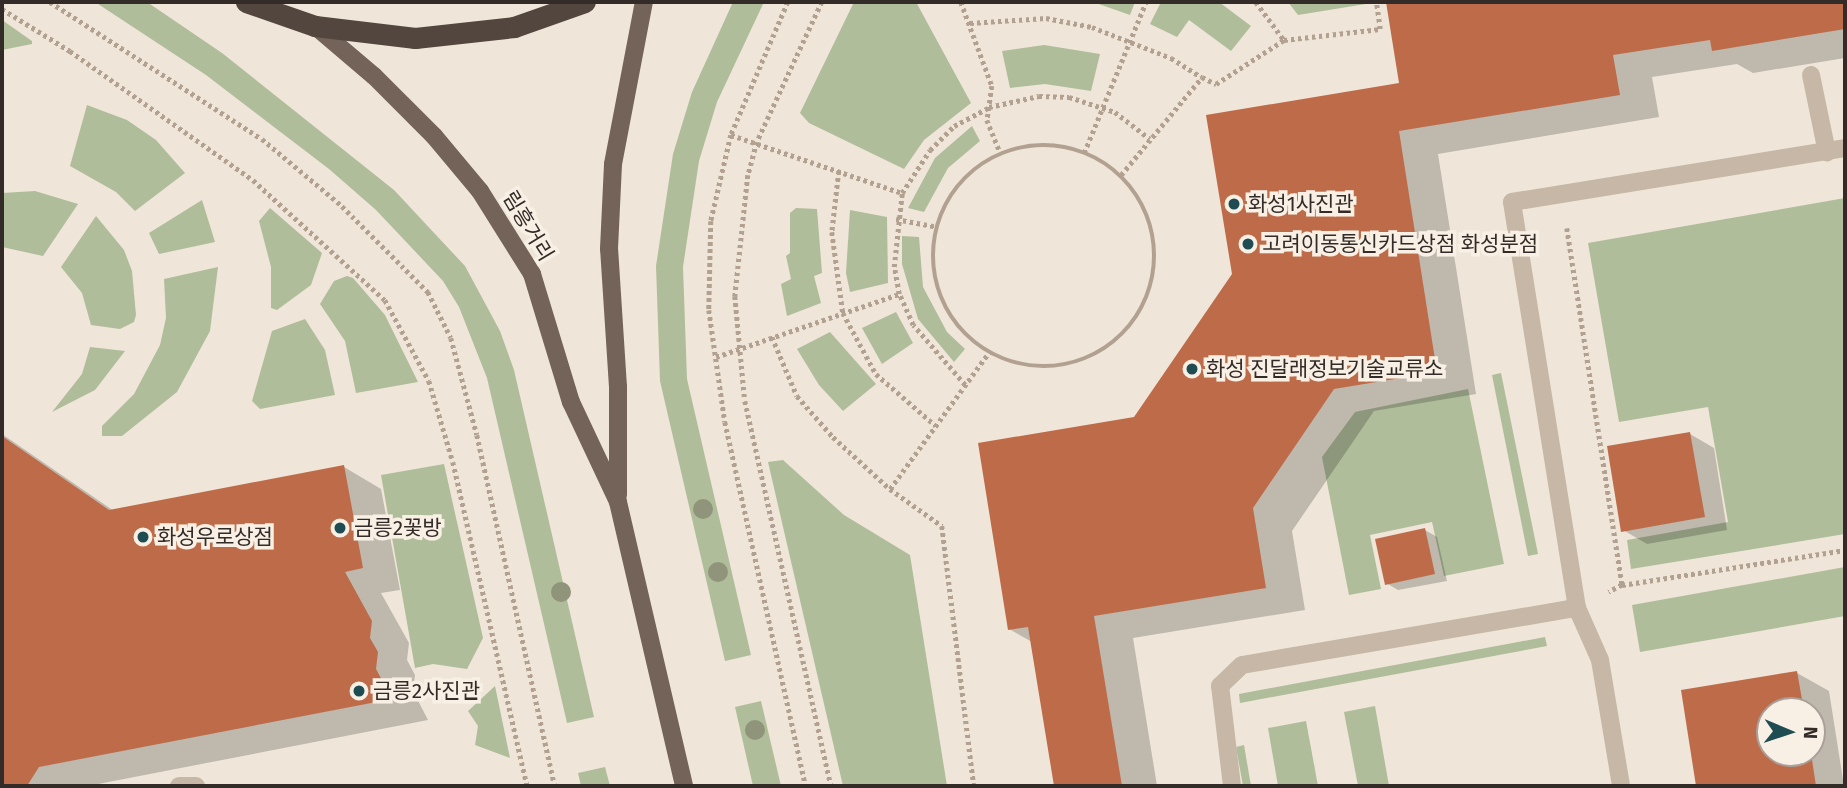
<!DOCTYPE html>
<meta charset="utf-8">
<style>
body{margin:0}
#map{position:relative;width:1847px;height:788px;overflow:hidden;background:#efe6d9;font-family:"Fira Sans","Noto Sans KR",sans-serif}
div>[style]{position:absolute}
.green>*{inset:0;background:#b0bd9a}
.shadow>*{inset:0;background:#0003}
.building>*{inset:0;background:#be6b49}
.path>*{height:4.5px;margin-top:-2.25px;transform-origin:0;background:repeating-linear-gradient(90deg,#b2a191 0 3.5px,transparent 0 7px)}
.path>.ring{margin:-2.25px;padding:0;box-sizing:content-box;background:none;border:4.5px solid #b2a191;border-radius:50%}
.minor>*{height:18px;margin:-9px;padding:0 9px;transform-origin:9px;border-radius:9px;background:#c6b7a6}
.major>*{height:18px;margin:-9px;padding:0 9px;transform-origin:9px;border-radius:9px;background:#746358}
.highway>*{height:21px;margin:-10.5px;padding:0 10.5px;transform-origin:10.5px;border-radius:10.5px;background:#53463e}
.trees>*{width:20px;height:20px;margin:-10px;border-radius:50%;background:#8f947a}
.dots>*{width:19px;height:19px;translate:-50% -50%;box-sizing:border-box;border:4px solid #f8f0e5;border-radius:50%}
span{translate:-50% -50%;white-space:nowrap;text-align:center;line-height:1.15;-webkit-text-stroke:7px #f8f0e5;paint-order:stroke}
.poi-label{font-size:21px;color:#332b27}
.left{translate:0 -50%;text-align:left}
.street-label{font-size:21px;color:#332b27}
.frame{position:absolute;inset:0;border:4px solid #332b27;pointer-events:none}
.north{position:absolute;left:1756px;top:697px;width:70px;height:70px;box-sizing:border-box;background:#f8f0e5;border:2px solid #a9a199;border-radius:50%;rotate:92deg;font-size:19px;font-weight:700;line-height:28px;text-align:center;color:#332b27}
.north::after{content:'';display:block;margin:auto;width:24px;height:32px;background:#1f4c52;clip-path:polygon(50% 0,100% 100%,50% 72%,0 100%)}
</style>
<div id="map">
<div class="green">
<i style="clip-path:polygon(95px 2px,147px 2px,222px 53px,394px 190px,465px 266px,500px 331px,514px 370px,594px 717px,567px 723px,487px 378px,459px 307px,443px 281px,376px 210px,329px 169px,206px 75px)"></i>
<i style="clip-path:polygon(733px 2px,764px 2px,717px 102px,699px 161px,683px 267px,687px 379px,751px 655px,725px 661px,660px 381px,656px 266px,673px 154px,692px 92px)"></i>
<i style="clip-path:polygon(854px 2px,916px 2px,971px 103px,924px 140px,904px 169px,809px 123px,800px 113px)"></i>
<i style="clip-path:polygon(1093px 2px,1135px 2px,1130px 15px)"></i>
<i style="clip-path:polygon(1161px 2px,1219px 2px,1251px 26px,1231px 51px,1189px 20px,1177px 37px,1150px 24px)"></i>
<i style="clip-path:polygon(1288px 2px,1365px 2px,1366px 4px,1298px 15px)"></i>
<i style="clip-path:polygon(2px 20px,32px 41px,32px 44px,2px 50px)"></i>
<i style="clip-path:polygon(1044px 45px,1100px 54px,1091px 91px,1045px 84px,1010px 88px,1002px 51px)"></i>
<i style="clip-path:polygon(87px 105px,127px 120px,156px 140px,185px 173px,135px 211px,116px 192px,70px 166px)"></i>
<i style="clip-path:polygon(972px 126px,980px 141px,948px 168px,924px 212px,908px 208px,935px 158px)"></i>
<i style="clip-path:polygon(35px 191px,78px 204px,43px 256px,2px 247px,2px 193px)"></i>
<i style="clip-path:polygon(1845px 198px,1845px 534px,1631px 569px,1627px 540px,1728px 522px,1708px 407px,1619px 422px,1588px 243px)"></i>
<i style="clip-path:polygon(202px 200px,215px 242px,159px 254px,149px 233px)"></i>
<i style="clip-path:polygon(270px 208px,322px 253px,311px 285px,277px 310px,271px 308px,271px 267px,259px 221px)"></i>
<i style="clip-path:polygon(796px 208px,817px 209px,822px 273px,814px 276px,821px 303px,787px 316px,781px 284px,791px 279px,786px 256px,790px 253px,790px 213px)"></i>
<i style="clip-path:polygon(850px 210px,887px 217px,888px 283px,850px 292px,846px 273px)"></i>
<i style="clip-path:polygon(96px 216px,124px 250px,132px 271px,136px 315px,134px 322px,120px 329px,91px 325px,82px 293px,61px 267px)"></i>
<i style="clip-path:polygon(902px 236px,919px 237px,923px 287px,947px 332px,965px 349px,954px 362px,918px 319px,902px 264px)"></i>
<i style="clip-path:polygon(218px 267px,210px 331px,177px 392px,122px 436px,102px 436px,102px 426px,134px 394px,160px 345px,166px 318px,164px 279px)"></i>
<i style="clip-path:polygon(347px 276px,353px 278px,385px 315px,418px 382px,356px 393px,345px 341px,320px 304px,334px 281px)"></i>
<i style="clip-path:polygon(896px 312px,913px 343px,882px 364px,862px 328px)"></i>
<i style="clip-path:polygon(305px 319px,325px 350px,335px 395px,260px 409px,252px 401px,272px 331px)"></i>
<i style="clip-path:polygon(830px 332px,876px 384px,843px 411px,819px 385px,797px 349px)"></i>
<i style="clip-path:polygon(90px 347px,125px 351px,95px 390px,52px 412px,82px 374px)"></i>
<i style="clip-path:polygon(1501px 373px,1538px 554px,1528px 556px,1492px 375px)"></i>
<i style="clip-path:polygon(1468px 389px,1504px 564px,1444px 576px,1432px 522px,1370px 535px,1381px 589px,1349px 595px,1322px 457px,1355px 412px)"></i>
<i style="clip-path:polygon(783px 460px,844px 515px,910px 555px,947px 786px,843px 786px,768px 462px)"></i>
<i style="clip-path:polygon(444px 464px,483px 638px,467px 669px,433px 664px,415px 668px,381px 475px)"></i>
<i style="clip-path:polygon(1845px 567px,1845px 616px,1640px 652px,1632px 605px)"></i>
<i style="clip-path:polygon(1545px 637px,1547px 646px,1240px 703px,1239px 694px)"></i>
<i style="clip-path:polygon(495px 686px,510px 758px,475px 745px,478px 726px,468px 711px)"></i>
<i style="clip-path:polygon(761px 701px,781px 786px,753px 786px,735px 707px)"></i>
<i style="clip-path:polygon(1375px 706px,1389px 786px,1358px 786px,1344px 712px)"></i>
<i style="clip-path:polygon(1306px 721px,1318px 786px,1278px 786px,1268px 728px)"></i>
<i style="clip-path:polygon(1244px 745px,1251px 786px,1243px 786px,1236px 747px)"></i>
<i style="clip-path:polygon(605px 767px,610px 786px,581px 786px,578px 773px)"></i>
</div>
<div class="shadow">
<i style="clip-path:polygon(1388px 2px,1845px 2px,1845px 58px,1753px 73px,1737px 64px,1652px 77px,1659px 117px,1438px 154px,1476px 394px,1374px 411px,1292px 531px,1305px 610px,1133px 638px,1157px 786px,1056px 786px,1032px 642px,1009px 629px,1135px 418px,1401px 84px)"></i>
<i style="clip-path:polygon(2px 434px,114px 511px,344px 467px,381px 489px,400px 590px,381px 593px,409px 643px,407px 660px,415px 675px,413px 691px,428px 720px,88px 786px,2px 786px)"></i>
<i style="clip-path:polygon(1690px 434px,1714px 448px,1727px 530px,1647px 544px,1623px 530px)"></i>
<i style="clip-path:polygon(1425px 530px,1437px 537px,1447px 581px,1398px 590px,1386px 583px)"></i>
<i style="clip-path:polygon(evenodd,1797px 673px,1829px 691px,1844px 786px,1698px 786px,1683px 692px,1797px 673px,1770px 711px,1812px 711px,1812px 753px,1770px 753px,1770px 711px)"></i>
</div>
<div class="building">
<i style="clip-path:polygon(1386px 2px,1845px 2px,1845px 29px,1712px 51px,1710px 40px,1613px 55px,1620px 95px,1399px 131px,1437px 372px,1334px 389px,1253px 508px,1266px 588px,1094px 616px,1122px 786px,1054px 786px,1028px 627px,1008px 630px,978px 443px,1134px 417px,1232px 274px,1206px 115px,1399px 83px)"></i>
<i style="clip-path:polygon(1690px 432px,1705px 517px,1621px 532px,1607px 446px)"></i>
<i style="clip-path:polygon(2px 436px,109px 510px,344px 465px,363px 568px,345px 572px,372px 621px,370px 638px,378px 652px,376px 669px,392px 699px,39px 767px,27px 786px,2px 786px)"></i>
<i style="clip-path:polygon(1425px 528px,1435px 574px,1385px 585px,1375px 539px)"></i>
<i style="clip-path:polygon(1797px 671px,1804px 711px,1770px 711px,1770px 753px,1811px 753px,1816px 786px,1696px 786px,1681px 690px)"></i>
</div>
<div class="path">
<i style="left:50px;top:2px;width:252px;rotate:32.9deg"></i>
<i style="left:262px;top:139px;width:104px;rotate:39.9deg"></i>
<i style="left:342px;top:206px;width:122px;rotate:45deg"></i>
<i style="left:428px;top:292px;width:51px;rotate:63.4deg"></i>
<i style="left:451px;top:338px;width:100px;rotate:75deg"></i>
<i style="left:477px;top:435px;width:360px;rotate:77.5deg"></i>
<i style="left:788px;top:2px;width:145px;rotate:113.2deg"></i>
<i style="left:731px;top:135px;width:88px;rotate:103.1deg"></i>
<i style="left:711px;top:221px;width:89px;rotate:91.3deg"></i>
<i style="left:709px;top:310px;width:113px;rotate:81.9deg"></i>
<i style="left:725px;top:422px;width:373px;rotate:77.5deg"></i>
<i style="left:822px;top:2px;width:154px;rotate:114.9deg"></i>
<i style="left:757px;top:142px;width:34px;rotate:105deg"></i>
<i style="left:748px;top:175px;width:122px;rotate:96.1deg"></i>
<i style="left:735px;top:296px;width:105px;rotate:84.6deg"></i>
<i style="left:745px;top:401px;width:394px;rotate:77.4deg"></i>
<i style="left:961px;top:2px;width:90px;rotate:69.7deg"></i>
<i style="left:992px;top:86px;width:34px;rotate:98deg"></i>
<i style="left:987px;top:120px;width:37px;rotate:68deg"></i>
<i style="left:1256px;top:2px;width:47px;rotate:53.6deg"></i>
<i style="left:2px;top:9px;width:80px;rotate:31.7deg"></i>
<i style="left:70px;top:51px;width:224px;rotate:35.2deg"></i>
<i style="left:253px;top:180px;width:178px;rotate:42.3deg"></i>
<i style="left:385px;top:300px;width:92px;rotate:61.5deg"></i>
<i style="left:429px;top:381px;width:84px;rotate:73.5deg"></i>
<i style="left:453px;top:462px;width:332px;rotate:77.1deg"></i>
<i style="left:970px;top:23px;width:76px;rotate:-3.8deg"></i>
<i style="left:1046px;top:18px;width:47px;rotate:11.1deg"></i>
<i style="left:1092px;top:27px;width:85px;rotate:21.4deg"></i>
<i style="left:1171px;top:58px;width:36px;rotate:32deg"></i>
<i style="left:731px;top:135px;width:181px;rotate:18.7deg"></i>
<i class="ring" style="left:933px;top:145px;width:217.5px;height:217.5px"></i>
<i style="left:1084px;top:153px;width:163px;rotate:-67.7deg"></i>
<i style="left:839px;top:171px;width:61px;rotate:96.5deg"></i>
<i style="left:832px;top:232px;width:82px;rotate:82.3deg"></i>
<i style="left:843px;top:313px;width:69px;rotate:61.6deg"></i>
<i style="left:876px;top:374px;width:79px;rotate:40.9deg"></i>
<i style="left:1121px;top:175px;width:127px;rotate:-50.4deg"></i>
<i style="left:1202px;top:77px;width:16px;rotate:27deg"></i>
<i style="left:1216px;top:84px;width:81px;rotate:-32.9deg"></i>
<i style="left:1284px;top:40px;width:97px;rotate:-6.5deg"></i>
<i style="left:1380px;top:29px;width:27px;rotate:-98deg"></i>
<i style="left:896px;top:219px;width:43px;rotate:10.8deg"></i>
<i style="left:1567px;top:228px;width:361px;rotate:81.2deg"></i>
<i style="left:1622px;top:585px;width:15px;rotate:152deg"></i>
<i style="left:772px;top:337px;width:64px;rotate:67deg"></i>
<i style="left:797px;top:396px;width:55px;rotate:48.7deg"></i>
<i style="left:833px;top:437px;width:77px;rotate:42.4deg"></i>
<i style="left:890px;top:489px;width:64px;rotate:35.4deg"></i>
<i style="left:942px;top:526px;width:262px;rotate:83deg"></i>
<i style="left:716px;top:357px;width:194px;rotate:-19deg"></i>
<i style="left:965px;top:385px;width:79px;rotate:-130.9deg"></i>
<i style="left:913px;top:325px;width:34px;rotate:-114deg"></i>
<i style="left:899px;top:294px;width:27px;rotate:-100deg"></i>
<i style="left:894px;top:267px;width:74px;rotate:-83.8deg"></i>
<i style="left:902px;top:193px;width:51px;rotate:-56.9deg"></i>
<i style="left:930px;top:150px;width:34px;rotate:-45deg"></i>
<i style="left:954px;top:126px;width:40px;rotate:-28deg"></i>
<i style="left:989px;top:107px;width:51px;rotate:-12.4deg"></i>
<i style="left:1039px;top:96px;width:30px;rotate:2deg"></i>
<i style="left:1069px;top:97px;width:48px;rotate:18.1deg"></i>
<i style="left:1115px;top:112px;width:44px;rotate:37.6deg"></i>
<i style="left:890px;top:489px;width:169px;rotate:-54.1deg"></i>
<i style="left:1622px;top:585px;width:226px;rotate:-8.9deg"></i>
</div>
<div class="minor">
<i style="left:1811px;top:75px;width:79px;rotate:78.3deg"></i>
<i style="left:1577px;top:608px;width:57px;rotate:66.1deg"></i>
<i style="left:1600px;top:660px;width:128px;rotate:80.5deg"></i>
<i style="left:179px;top:786px;width:17px"></i>
<i style="left:1232px;top:786px;width:101px;rotate:-96.8deg"></i>
<i style="left:1220px;top:686px;width:30px;rotate:-44deg"></i>
<i style="left:1242px;top:665px;width:340px;rotate:-9.7deg"></i>
<i style="left:1577px;top:608px;width:411px;rotate:-99.1deg"></i>
<i style="left:1512px;top:202px;width:337px;rotate:-9.2deg"></i>
</div>
<div class="major">
<i style="left:315px;top:26px;width:77px;rotate:40.3deg"></i>
<i style="left:374px;top:76px;width:85px;rotate:45deg"></i>
<i style="left:434px;top:136px;width:72px;rotate:50.1deg"></i>
<i style="left:480px;top:191px;width:98px;rotate:57.9deg"></i>
<i style="left:532px;top:274px;width:134px;rotate:73.1deg"></i>
<i style="left:571px;top:402px;width:110px;rotate:64.8deg"></i>
<i style="left:618px;top:502px;width:292px;rotate:76.9deg"></i>
<i style="left:618px;top:495px;width:108px;rotate:-90deg"></i>
<i style="left:618px;top:387px;width:138px;rotate:-93.7deg"></i>
<i style="left:609px;top:249px;width:85px;rotate:-87.3deg"></i>
<i style="left:613px;top:164px;width:165px;rotate:-79.2deg"></i>
</div>
<div class="highway">
<i style="left:246px;top:2px;width:73px;rotate:19.2deg"></i>
<i style="left:315px;top:26px;width:101px;rotate:6.8deg"></i>
<i style="left:415px;top:38px;width:100px;rotate:-6.3deg"></i>
<i style="left:514px;top:27px;width:75px;rotate:-19.4deg"></i>
</div>
<div class="trees">
<i style="left:703px;top:509px"></i>
<i style="left:718px;top:572px"></i>
<i style="left:561px;top:592px"></i>
<i style="left:755px;top:730px"></i>
</div>
<div class="dots">
<i style="left:1234px;top:204px;background:#1f4c52"></i>
<i style="left:1248px;top:244px;background:#1f4c52"></i>
<i style="left:1192px;top:369px;background:#1f4c52"></i>
<i style="left:340px;top:528px;background:#1f4c52"></i>
<i style="left:143px;top:537px;background:#1f4c52"></i>
<i style="left:359px;top:691px;background:#1f4c52"></i>
</div>
<div class="poi-label">
<span class="left" style="left:1248px;top:204px">화성1사진관</span>
<span class="left" style="left:1262px;top:244px">고려이동통신카드상점 화성분점</span>
<span class="left" style="left:1206px;top:369px">화성 진달래정보기술교류소</span>
<span class="left" style="left:354px;top:528px">금릉2꽃방</span>
<span class="left" style="left:157px;top:537px">화성우로상점</span>
<span class="left" style="left:373px;top:691px">금릉2사진관</span>
</div>
<div class="street-label">
<span style="left:528px;top:226px;rotate:59deg">림흥거리</span>
</div>
<div class="frame"></div>
<div class="north">N</div>
</div>
